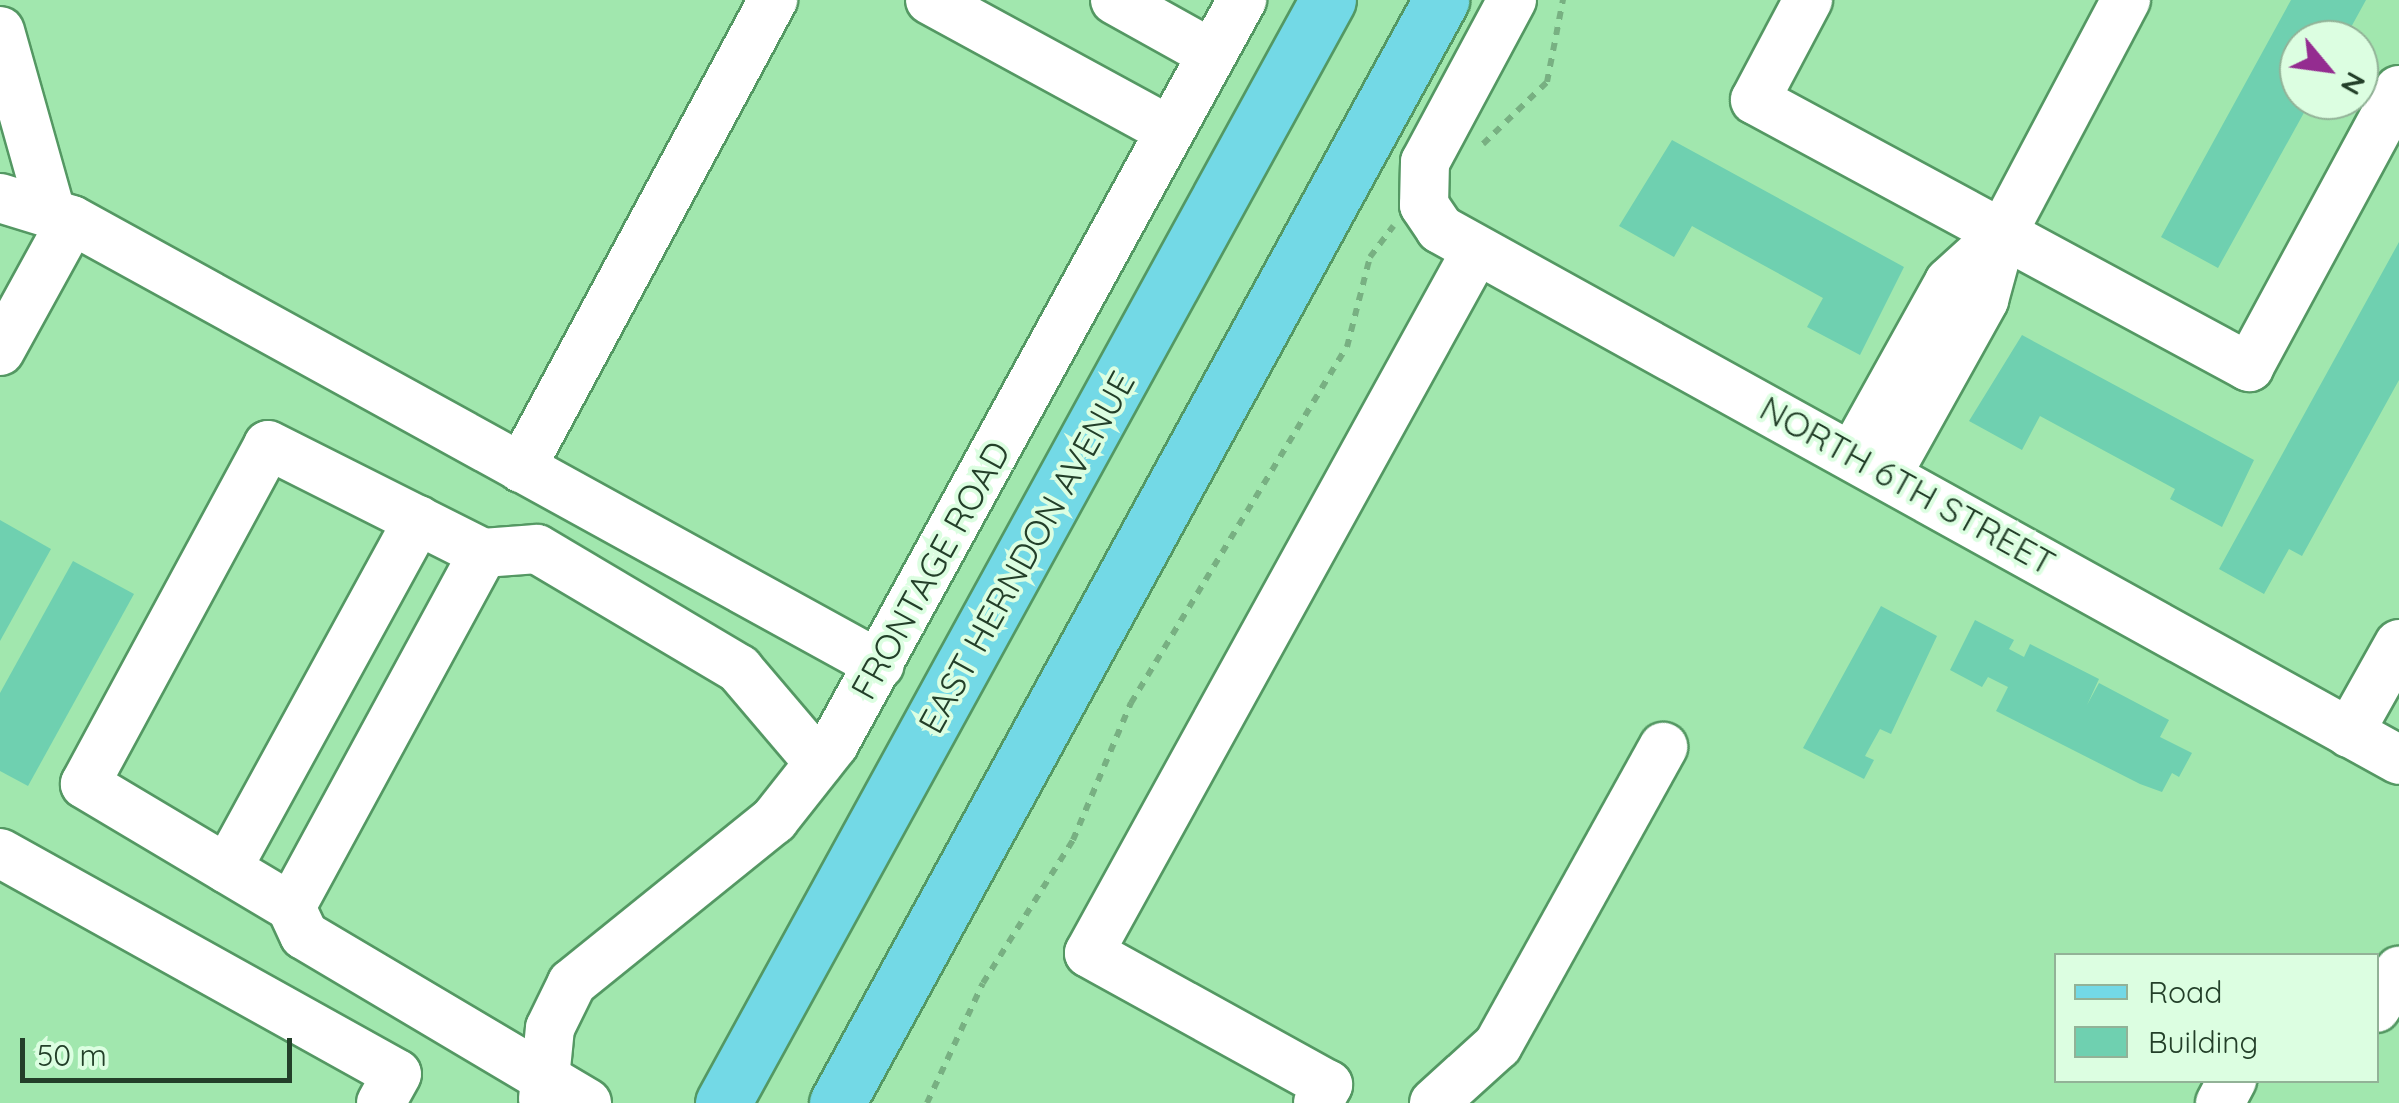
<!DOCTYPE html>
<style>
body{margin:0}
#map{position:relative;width:2399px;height:1103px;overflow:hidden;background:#a1e7ae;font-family:Quicksand,sans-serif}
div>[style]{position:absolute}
.building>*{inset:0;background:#6fd0b0}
.path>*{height:6px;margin-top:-3px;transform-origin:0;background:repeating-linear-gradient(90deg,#78b082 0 8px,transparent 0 16px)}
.roads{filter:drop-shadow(2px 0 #549863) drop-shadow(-2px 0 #549863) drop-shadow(0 2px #549863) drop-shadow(0 -2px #549863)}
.minor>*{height:48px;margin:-24px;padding:0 24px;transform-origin:24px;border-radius:24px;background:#fff}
.major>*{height:55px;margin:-27.5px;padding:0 27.5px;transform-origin:27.5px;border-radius:27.5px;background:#73d9e6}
span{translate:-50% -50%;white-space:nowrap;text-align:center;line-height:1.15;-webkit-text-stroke:8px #dcfee1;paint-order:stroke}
.street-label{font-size:35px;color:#233f29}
.legend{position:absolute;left:2054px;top:953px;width:325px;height:130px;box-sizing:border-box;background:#dcfee1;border:2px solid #92b297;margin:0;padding:12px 18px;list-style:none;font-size:30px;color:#233f29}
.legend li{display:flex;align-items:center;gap:20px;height:50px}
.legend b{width:50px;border:2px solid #92b297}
.north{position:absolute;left:2279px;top:20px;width:100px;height:100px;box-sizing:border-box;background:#dcfee1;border:2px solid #92b297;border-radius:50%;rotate:119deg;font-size:28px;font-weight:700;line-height:40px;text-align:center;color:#233f29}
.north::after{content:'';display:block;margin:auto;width:35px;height:45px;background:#942c90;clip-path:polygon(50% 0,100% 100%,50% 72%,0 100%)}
.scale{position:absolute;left:20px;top:1038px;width:272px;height:45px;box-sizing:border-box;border:5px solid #233f29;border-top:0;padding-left:12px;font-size:30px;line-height:35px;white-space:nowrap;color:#233f29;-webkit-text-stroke:8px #dcfee1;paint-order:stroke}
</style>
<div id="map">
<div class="building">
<i style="clip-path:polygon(2291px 0,2366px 0,2344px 40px,2299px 40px,2299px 100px,2311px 100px,2218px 268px,2161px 237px)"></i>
<i style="clip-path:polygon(1672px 140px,1904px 267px,1860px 355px,1807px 327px,1823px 298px,1692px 226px,1674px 257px,1619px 226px)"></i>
<i style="clip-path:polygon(2399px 242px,2399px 380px,2302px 556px,2289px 549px,2264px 594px,2219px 569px)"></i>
<i style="clip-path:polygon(2022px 335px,2254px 460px,2222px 527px,2170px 499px,2175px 489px,2040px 416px,2022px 450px,1969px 421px)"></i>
<i style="clip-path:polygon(0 520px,51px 549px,0 641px)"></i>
<i style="clip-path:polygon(73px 561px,134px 594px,28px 786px,0 771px,0 693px)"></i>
<i style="clip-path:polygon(1881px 606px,1937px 636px,1891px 734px,1880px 729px,1865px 756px,1874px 760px,1864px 779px,1803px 748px)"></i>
<i style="clip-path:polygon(1975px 620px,2014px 640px,2009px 649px,2024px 657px,2030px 644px,2099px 679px,2087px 705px,2099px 683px,2169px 720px,2160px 737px,2192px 753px,2179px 777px,2172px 773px,2162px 792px,2140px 784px,1996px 711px,2008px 687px,1988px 677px,1982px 687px,1950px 670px)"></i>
</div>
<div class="path">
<i style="left:1483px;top:144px;width:89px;rotate:-44.1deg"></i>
<i style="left:1547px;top:82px;width:84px;rotate:-79deg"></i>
<i style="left:927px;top:1103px;width:132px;rotate:-65deg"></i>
<i style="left:983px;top:983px;width:169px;rotate:-57.8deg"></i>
<i style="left:1073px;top:840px;width:149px;rotate:-67.1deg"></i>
<i style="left:1131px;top:703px;width:416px;rotate:-58.8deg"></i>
<i style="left:1347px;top:347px;width:93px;rotate:-75.7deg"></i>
<i style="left:1370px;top:257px;width:39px;rotate:-53deg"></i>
</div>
<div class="roads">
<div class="minor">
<i style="left:930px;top:0;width:273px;rotate:28.6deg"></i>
<i style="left:1115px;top:0;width:111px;rotate:29.1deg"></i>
<i style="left:1512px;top:0;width:184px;rotate:118.2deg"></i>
<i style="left:1425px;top:162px;width:43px;rotate:91.3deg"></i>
<i style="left:1424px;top:205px;width:29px;rotate:56deg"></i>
<i style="left:1440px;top:229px;width:1096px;rotate:28.97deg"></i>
<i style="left:1808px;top:0;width:113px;rotate:117.9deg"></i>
<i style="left:1755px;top:100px;width:562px;rotate:28.39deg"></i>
<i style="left:2249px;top:367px;width:315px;rotate:-61.6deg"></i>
<i style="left:0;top:31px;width:185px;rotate:74.3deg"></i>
<i style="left:0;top:198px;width:75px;rotate:17deg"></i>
<i style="left:72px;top:220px;width:922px;rotate:28.84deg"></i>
<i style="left:0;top:351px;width:149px;rotate:-61.2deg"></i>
<i style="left:1854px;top:453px;width:196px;rotate:-60.9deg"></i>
<i style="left:1949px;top:282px;width:72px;rotate:-42.2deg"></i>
<i style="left:521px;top:468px;width:532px;rotate:-61.7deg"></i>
<i style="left:1889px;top:471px;width:196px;rotate:-60.9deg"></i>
<i style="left:1984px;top:300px;width:68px;rotate:-74.7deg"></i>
<i style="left:2002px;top:234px;width:265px;rotate:-62.1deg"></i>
<i style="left:2349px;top:733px;width:102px;rotate:-60.7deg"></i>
<i style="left:0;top:853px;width:454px;rotate:29.1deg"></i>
<i style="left:397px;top:1074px;width:33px;rotate:119deg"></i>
<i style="left:227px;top:869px;width:398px;rotate:-61.3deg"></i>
<i style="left:291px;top:907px;width:403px;rotate:-61.5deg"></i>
<i style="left:2376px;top:1008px;width:44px;rotate:-58.1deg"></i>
<i style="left:543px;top:1099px;width:71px;rotate:-84.4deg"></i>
<i style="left:550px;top:1028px;width:50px;rotate:-63.9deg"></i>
<i style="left:572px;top:983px;width:260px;rotate:-38.9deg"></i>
<i style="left:774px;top:820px;width:97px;rotate:-51.7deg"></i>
<i style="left:834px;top:744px;width:849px;rotate:-61.26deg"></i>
<i style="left:587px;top:1103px;width:329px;rotate:-149.3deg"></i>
<i style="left:304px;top:935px;width:31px;rotate:-115deg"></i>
<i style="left:291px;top:907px;width:240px;rotate:-149.2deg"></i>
<i style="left:85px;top:784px;width:385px;rotate:-61.6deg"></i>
<i style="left:268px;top:445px;width:241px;rotate:26.7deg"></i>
<i style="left:483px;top:553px;width:54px;rotate:-4.2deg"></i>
<i style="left:537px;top:549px;width:235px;rotate:30.7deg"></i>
<i style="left:739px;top:669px;width:123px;rotate:49.6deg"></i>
<i style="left:1318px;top:1103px;width:21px;rotate:-61deg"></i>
<i style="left:1328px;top:1085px;width:273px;rotate:-151.1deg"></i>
<i style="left:1089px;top:953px;width:802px;rotate:-61.13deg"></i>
<i style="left:1434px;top:1103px;width:86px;rotate:-42.2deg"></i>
<i style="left:1498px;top:1045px;width:341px;rotate:-61deg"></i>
<i style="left:2220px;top:1103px;width:26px;rotate:-62deg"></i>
</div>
<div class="major">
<i style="left:723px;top:1103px;width:1258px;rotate:-61.26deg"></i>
<i style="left:837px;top:1103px;width:1258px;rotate:-61.29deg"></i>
</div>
</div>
<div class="street-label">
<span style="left:1908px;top:485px;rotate:29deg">NORTH 6TH STREET</span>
<span style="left:1026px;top:552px;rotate:-61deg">EAST HERNDON AVENUE</span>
<span style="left:930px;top:570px;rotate:-61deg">FRONTAGE ROAD</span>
</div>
<ul class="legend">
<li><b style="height:12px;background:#73d9e6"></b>Road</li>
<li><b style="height:28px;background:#6fd0b0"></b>Building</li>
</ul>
<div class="north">N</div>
<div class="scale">50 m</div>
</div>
